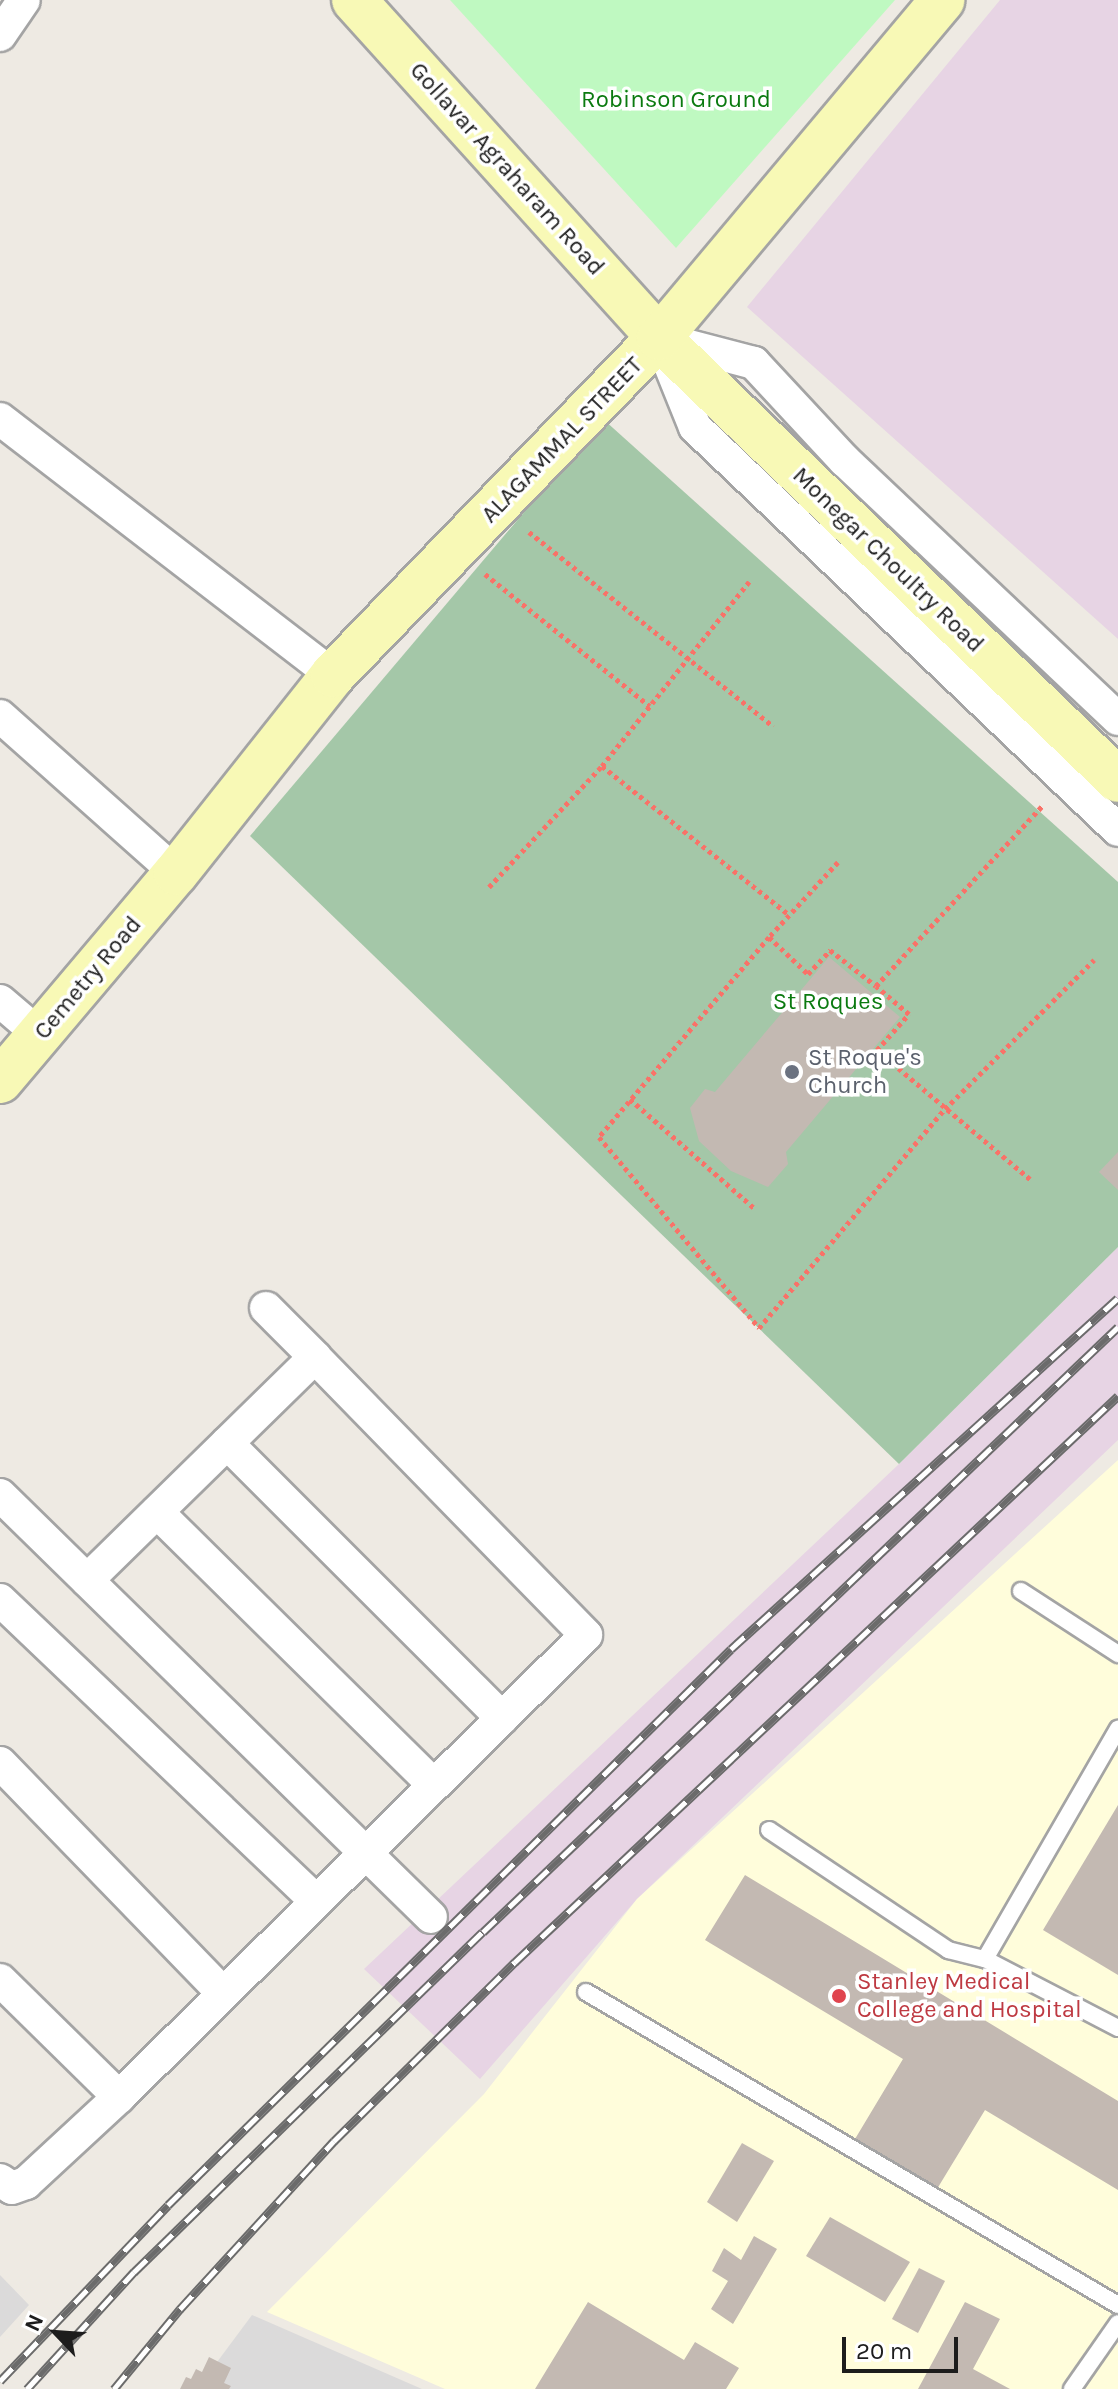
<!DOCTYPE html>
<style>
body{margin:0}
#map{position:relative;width:1118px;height:2389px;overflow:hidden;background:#eeeae3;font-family:Karla,sans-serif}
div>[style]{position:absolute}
.residential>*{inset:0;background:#dbdada}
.industrial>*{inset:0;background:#e7d4e4}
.education>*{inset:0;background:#fffddb}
.cemetery>*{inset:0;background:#a4c7a8}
.park>*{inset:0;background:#bff9c1}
.building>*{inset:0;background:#c3b9b2}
.path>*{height:5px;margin-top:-2.5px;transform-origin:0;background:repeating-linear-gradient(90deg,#f97268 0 4px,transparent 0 8px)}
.roads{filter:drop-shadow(2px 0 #a4a4a4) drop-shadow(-2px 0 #a4a4a4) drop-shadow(0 2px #a4a4a4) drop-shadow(0 -2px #a4a4a4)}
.lane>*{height:16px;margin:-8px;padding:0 8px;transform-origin:8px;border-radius:8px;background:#fff}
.street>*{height:32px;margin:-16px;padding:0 16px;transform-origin:16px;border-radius:16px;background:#fff}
.secondary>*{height:44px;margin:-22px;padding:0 22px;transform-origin:22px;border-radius:22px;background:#f8f9b6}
.rail>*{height:9px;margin-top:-4.5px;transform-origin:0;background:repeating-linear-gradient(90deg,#fff 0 18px,#6b6b6b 0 36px);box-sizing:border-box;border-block:2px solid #6b6b6b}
.dots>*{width:22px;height:22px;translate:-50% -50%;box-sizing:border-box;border:4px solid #fff;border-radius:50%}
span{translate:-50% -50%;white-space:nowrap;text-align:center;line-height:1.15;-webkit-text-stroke:7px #fff;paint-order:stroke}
.park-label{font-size:24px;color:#0b7a10}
.street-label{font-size:24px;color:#1d1d1d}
.worship-label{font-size:24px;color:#5b616d}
.left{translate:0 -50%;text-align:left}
.health-label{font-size:24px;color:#be3a42}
.north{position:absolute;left:16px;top:2293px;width:80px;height:80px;-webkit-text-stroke:6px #fff;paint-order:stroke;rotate:295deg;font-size:22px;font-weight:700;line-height:32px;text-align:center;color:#1d1d1d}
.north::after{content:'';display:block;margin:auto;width:28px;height:36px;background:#1d1d1d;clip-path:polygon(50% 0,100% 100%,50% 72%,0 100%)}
.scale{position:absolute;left:842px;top:2337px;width:116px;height:36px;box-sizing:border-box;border:4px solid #1d1d1d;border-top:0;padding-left:10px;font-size:24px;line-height:28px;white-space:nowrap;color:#1d1d1d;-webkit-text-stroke:6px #fff;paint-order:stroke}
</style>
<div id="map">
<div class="residential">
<i style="clip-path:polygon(0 2275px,29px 2305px,0 2337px)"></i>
<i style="clip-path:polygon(252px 2315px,422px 2389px,197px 2389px)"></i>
</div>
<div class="industrial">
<i style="clip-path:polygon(1000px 0,1118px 0,1118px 639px,747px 307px)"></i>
<i style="clip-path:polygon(1118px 1247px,1118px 1440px,637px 1899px,480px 2079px,364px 1969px,899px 1464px)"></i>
</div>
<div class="education">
<i style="clip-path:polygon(1118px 1460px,1118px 2389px,445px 2389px,267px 2312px,484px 2094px,637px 1899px)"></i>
</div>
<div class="cemetery">
<i style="clip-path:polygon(603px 419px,1118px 882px,1118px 1247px,899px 1464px,250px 836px)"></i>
</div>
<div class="park">
<i style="clip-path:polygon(450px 0,895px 0,676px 248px)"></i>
</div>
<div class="building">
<i style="clip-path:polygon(829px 957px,900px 1017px,786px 1152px,788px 1164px,768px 1187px,731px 1171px,699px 1141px,690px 1108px,705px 1089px,715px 1092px)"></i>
<i style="clip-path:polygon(1118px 1152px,1118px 1190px,1099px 1172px)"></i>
<i style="clip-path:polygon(1118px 1805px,1118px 1975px,1043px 1930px)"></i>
<i style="clip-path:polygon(745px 1875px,1118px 2101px,1118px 2190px,985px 2110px,937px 2189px,855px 2139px,903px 2059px,705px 1940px)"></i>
<i style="clip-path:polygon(742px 2143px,774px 2161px,737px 2222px,707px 2202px)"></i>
<i style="clip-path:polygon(830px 2217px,910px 2262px,885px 2302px,806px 2256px)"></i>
<i style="clip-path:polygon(754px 2236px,777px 2249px,733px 2324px,711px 2309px,728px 2281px,712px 2271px,724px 2248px,741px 2260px)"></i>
<i style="clip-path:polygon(919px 2268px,945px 2281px,918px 2333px,892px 2319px)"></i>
<i style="clip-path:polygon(588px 2302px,684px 2360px,695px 2342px,739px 2368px,726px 2389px,535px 2389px)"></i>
<i style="clip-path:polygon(965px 2302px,1000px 2319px,973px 2369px,1010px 2389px,918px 2389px)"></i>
<i style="clip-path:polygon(209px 2357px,231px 2368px,224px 2383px,231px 2386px,229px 2389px,180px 2389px,186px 2377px,191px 2379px,196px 2369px,202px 2372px)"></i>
</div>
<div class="path">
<i style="left:529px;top:532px;width:312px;rotate:38.5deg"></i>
<i style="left:485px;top:574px;width:211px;rotate:38.7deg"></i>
<i style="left:602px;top:766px;width:236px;rotate:-51.4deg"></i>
<i style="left:838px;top:862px;width:102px;rotate:132.6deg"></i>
<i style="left:769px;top:937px;width:262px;rotate:130.4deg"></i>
<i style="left:599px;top:1137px;width:249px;rotate:50deg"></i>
<i style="left:759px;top:1328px;width:287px;rotate:-49.7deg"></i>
<i style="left:945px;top:1109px;width:211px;rotate:-45deg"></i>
<i style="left:489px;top:887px;width:166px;rotate:-47deg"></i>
<i style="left:602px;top:766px;width:239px;rotate:38.5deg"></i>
<i style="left:769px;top:937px;width:54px;rotate:43.5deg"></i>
<i style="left:808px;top:974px;width:33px;rotate:-47deg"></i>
<i style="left:830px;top:950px;width:58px;rotate:38deg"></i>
<i style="left:630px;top:1099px;width:165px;rotate:41.3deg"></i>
<i style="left:1030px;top:1179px;width:200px;rotate:-139.9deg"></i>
<i style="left:877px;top:1050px;width:48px;rotate:-48.4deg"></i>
<i style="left:909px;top:1014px;width:43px;rotate:-139.7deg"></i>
<i style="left:876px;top:986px;width:246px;rotate:-47.3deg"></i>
</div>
<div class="roads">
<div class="lane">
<i style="left:1021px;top:1591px;width:116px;rotate:33deg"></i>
<i style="left:769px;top:1830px;width:216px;rotate:33.8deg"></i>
<i style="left:948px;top:1950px;width:38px;rotate:14deg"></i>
<i style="left:985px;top:1959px;width:150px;rotate:27.4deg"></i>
<i style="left:985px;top:1959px;width:266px;rotate:-60deg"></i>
<i style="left:586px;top:1992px;width:617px;rotate:30.47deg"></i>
<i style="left:1072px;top:2389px;width:80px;rotate:-55.1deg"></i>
</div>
<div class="street">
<i style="left:0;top:35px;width:42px;rotate:-55.6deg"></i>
<i style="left:0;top:419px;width:420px;rotate:37.6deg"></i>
<i style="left:0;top:716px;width:236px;rotate:41.7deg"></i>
<i style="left:1118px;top:719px;width:376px;rotate:-136.6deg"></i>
<i style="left:845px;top:461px;width:134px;rotate:-132.9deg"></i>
<i style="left:754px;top:363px;width:98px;rotate:-165.3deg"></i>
<i style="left:659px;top:338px;width:96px;rotate:68deg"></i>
<i style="left:695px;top:427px;width:584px;rotate:43.61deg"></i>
<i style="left:0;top:1001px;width:52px;rotate:40.4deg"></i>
<i style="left:266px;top:1308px;width:69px;rotate:45deg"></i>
<i style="left:227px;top:1443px;width:389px;rotate:45deg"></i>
<i style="left:0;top:1495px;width:603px;rotate:44.4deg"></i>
<i style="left:157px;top:1512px;width:389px;rotate:44.6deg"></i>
<i style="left:0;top:1600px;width:436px;rotate:43.6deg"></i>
<i style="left:0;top:1763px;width:320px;rotate:45.9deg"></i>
<i style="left:0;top:1980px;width:167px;rotate:44.5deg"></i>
<i style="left:0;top:2180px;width:14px;rotate:34deg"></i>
<i style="left:12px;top:2188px;width:15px;rotate:-20deg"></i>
<i style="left:26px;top:2183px;width:127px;rotate:-42.8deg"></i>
<i style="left:119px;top:2097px;width:657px;rotate:-44.69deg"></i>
<i style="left:586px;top:1635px;width:388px;rotate:-134.3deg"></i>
<i style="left:315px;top:1357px;width:319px;rotate:135.6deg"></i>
</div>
<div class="secondary">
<i style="left:354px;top:0;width:455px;rotate:47.9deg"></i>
<i style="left:659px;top:338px;width:637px;rotate:43.92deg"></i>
<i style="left:0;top:1081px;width:272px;rotate:-49.8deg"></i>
<i style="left:176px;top:873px;width:253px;rotate:-51.6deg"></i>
<i style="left:333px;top:675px;width:469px;rotate:-46deg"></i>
<i style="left:659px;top:338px;width:441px;rotate:-50deg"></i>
</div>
</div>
<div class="rail">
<i style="left:0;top:2381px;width:243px;rotate:-46.3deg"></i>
<i style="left:168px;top:2205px;width:791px;rotate:-44.64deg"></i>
<i style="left:731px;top:1649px;width:522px;rotate:-42.21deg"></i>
<i style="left:27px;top:2389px;width:159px;rotate:-47.6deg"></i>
<i style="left:134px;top:2272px;width:487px;rotate:-44.3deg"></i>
<i style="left:483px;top:1932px;width:877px;rotate:-43.61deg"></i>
<i style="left:114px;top:2389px;width:104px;rotate:-50.5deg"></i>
<i style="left:180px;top:2309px;width:228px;rotate:-47.5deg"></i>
<i style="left:334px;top:2141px;width:255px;rotate:-44.7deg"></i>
<i style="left:515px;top:1962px;width:827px;rotate:-43.19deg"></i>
</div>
<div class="dots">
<i style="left:792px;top:1072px;background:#6b7280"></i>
<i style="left:839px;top:1996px;background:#e0444e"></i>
</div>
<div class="park-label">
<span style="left:676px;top:100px">Robinson Ground</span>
<span style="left:828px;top:1002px">St Roques</span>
</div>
<div class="street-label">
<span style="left:507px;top:169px;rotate:48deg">Gollavar Agraharam Road</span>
<span style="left:562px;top:440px;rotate:-46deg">ALAGAMMAL STREET</span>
<span style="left:888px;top:560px;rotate:44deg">Monegar Choultry Road</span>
<span style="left:88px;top:978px;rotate:-50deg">Cemetry Road</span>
</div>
<div class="worship-label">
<span class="left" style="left:808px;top:1072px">St Roque's<br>Church</span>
</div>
<div class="health-label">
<span class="left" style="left:857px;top:1996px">Stanley Medical<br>College and Hospital</span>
</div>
<div class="north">N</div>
<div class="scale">20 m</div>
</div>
